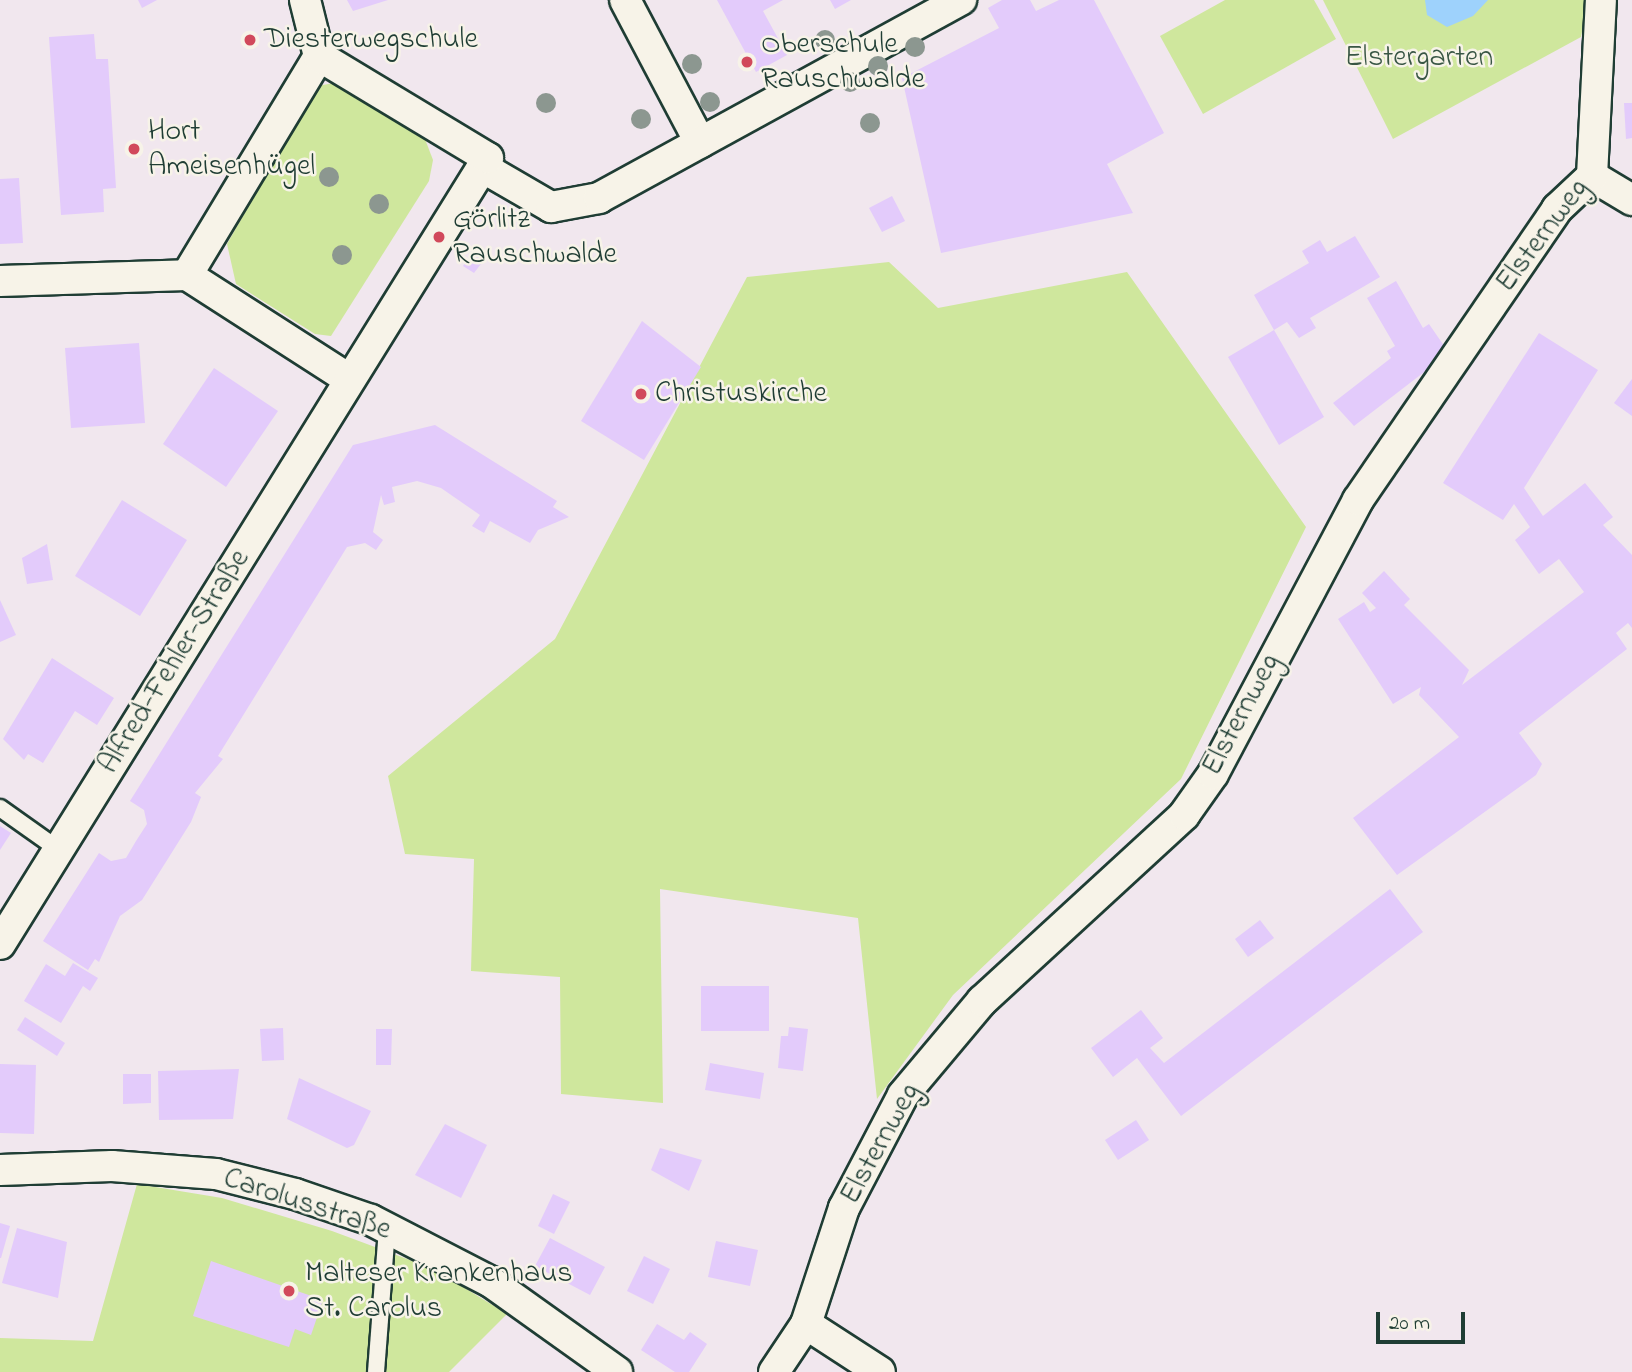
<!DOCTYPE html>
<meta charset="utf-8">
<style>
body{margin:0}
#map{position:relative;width:1632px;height:1372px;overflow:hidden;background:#f1e7ee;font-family:"Indie Flower",sans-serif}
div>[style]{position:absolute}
.green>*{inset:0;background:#cfe79d}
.water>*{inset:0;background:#9ed2fc}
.building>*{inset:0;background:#e3cbfb}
.roads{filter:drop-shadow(2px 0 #1f3d34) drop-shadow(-2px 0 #1f3d34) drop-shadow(0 2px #1f3d34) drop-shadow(0 -2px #1f3d34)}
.service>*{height:16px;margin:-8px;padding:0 8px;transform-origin:8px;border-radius:8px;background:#f7f3e8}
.minor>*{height:30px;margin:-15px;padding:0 15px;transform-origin:15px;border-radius:15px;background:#f7f3e8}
.trees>*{width:20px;height:20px;margin:-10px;border-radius:50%;background:#8c9790}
.dots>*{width:19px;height:19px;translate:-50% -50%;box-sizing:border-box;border:4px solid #f7f3e8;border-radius:50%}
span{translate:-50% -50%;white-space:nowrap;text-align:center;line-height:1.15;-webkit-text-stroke:5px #f7f3e8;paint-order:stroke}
.poi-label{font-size:30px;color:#1f3d34}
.left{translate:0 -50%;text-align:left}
.park-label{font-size:30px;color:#395644}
.street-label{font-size:30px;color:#1f3d34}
.scale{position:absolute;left:1376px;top:1312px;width:89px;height:32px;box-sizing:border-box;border:4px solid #1f3d34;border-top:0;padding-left:9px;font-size:21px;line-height:24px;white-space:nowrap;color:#1f3d34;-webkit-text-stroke:5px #f7f3e8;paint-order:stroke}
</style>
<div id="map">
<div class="green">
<i style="clip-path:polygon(1225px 0,1314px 0,1336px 39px,1203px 114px,1160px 36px)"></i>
<i style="clip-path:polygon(1323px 0,1588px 0,1581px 37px,1393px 139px)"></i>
<i style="clip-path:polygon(340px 82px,425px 139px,433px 160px,429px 181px,331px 336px,315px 334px,236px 284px,227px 244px,317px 86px)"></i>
<i style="clip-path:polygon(889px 262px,938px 308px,1127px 272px,1306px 527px,1181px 779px,953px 995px,877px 1099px,858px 918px,660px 889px,663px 1103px,561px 1094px,560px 977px,471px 971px,474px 859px,405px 854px,388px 776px,555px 639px,747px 277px)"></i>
<i style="clip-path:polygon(137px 1184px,222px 1198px,332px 1231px,434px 1269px,507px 1314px,449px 1372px,0 1372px,0 1338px,93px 1341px)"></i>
</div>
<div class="water">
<i style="clip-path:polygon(1425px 0,1488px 0,1473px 16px,1447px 27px,1427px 15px)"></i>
</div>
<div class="building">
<i style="clip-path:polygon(138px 0,157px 0,142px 8px)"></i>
<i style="clip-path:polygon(347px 0,388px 0,353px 11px)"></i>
<i style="clip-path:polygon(717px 0,783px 0,763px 11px,787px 55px,756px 72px)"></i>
<i style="clip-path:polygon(830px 0,851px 0,835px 9px)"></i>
<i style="clip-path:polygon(1002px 0,1030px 0,1036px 11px,1059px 0,1094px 0,1164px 133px,1107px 164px,1133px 213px,941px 253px,902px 78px,999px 28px,988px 8px)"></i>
<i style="clip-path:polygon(94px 34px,96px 59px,108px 59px,116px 188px,103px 189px,104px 212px,61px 215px,49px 37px)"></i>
<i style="clip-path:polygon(1624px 103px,1632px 103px,1632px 138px,1626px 139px)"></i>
<i style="clip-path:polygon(19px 178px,23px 243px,0 244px,0 179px)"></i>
<i style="clip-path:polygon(892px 196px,905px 221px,882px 232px,869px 208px)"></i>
<i style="clip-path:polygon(1355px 236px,1380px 277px,1310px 318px,1316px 328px,1299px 338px,1287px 322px,1274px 330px,1254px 295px,1309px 263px,1302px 251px,1320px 240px,1327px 252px)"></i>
<i style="clip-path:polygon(476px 248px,487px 256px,474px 273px,463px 266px)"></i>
<i style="clip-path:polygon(1396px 281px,1423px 328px,1429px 324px,1449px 353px,1354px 426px,1333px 403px,1391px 358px,1387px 351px,1395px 346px,1367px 298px)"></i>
<i style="clip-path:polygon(642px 321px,701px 367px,644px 460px,581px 421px)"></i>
<i style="clip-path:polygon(1274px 330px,1324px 417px,1279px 445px,1228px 357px)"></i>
<i style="clip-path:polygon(1539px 333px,1598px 370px,1524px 488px,1543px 516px,1585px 483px,1613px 517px,1603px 525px,1632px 555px,1632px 628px,1628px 623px,1616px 633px,1627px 649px,1519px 733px,1542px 764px,1536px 775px,1397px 875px,1353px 818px,1459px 737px,1419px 695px,1421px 687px,1393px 704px,1338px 619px,1364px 602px,1370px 612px,1376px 608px,1362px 593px,1384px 571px,1410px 599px,1404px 605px,1469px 670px,1462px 685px,1584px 592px,1559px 559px,1539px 574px,1515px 540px,1530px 527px,1514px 504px,1503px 520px,1443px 483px)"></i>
<i style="clip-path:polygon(139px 343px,145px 423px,71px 428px,65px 348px)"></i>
<i style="clip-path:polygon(214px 368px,278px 411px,226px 487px,163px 444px)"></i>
<i style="clip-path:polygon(1632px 379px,1632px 416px,1614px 403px)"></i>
<i style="clip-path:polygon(435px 425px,557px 501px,553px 507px,569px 517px,538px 530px,530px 543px,490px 521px,484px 533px,472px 526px,480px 515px,441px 488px,417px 481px,392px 487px,395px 502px,384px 505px,381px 495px,373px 532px,383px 540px,376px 550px,365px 543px,347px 547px,218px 756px,223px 759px,195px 793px,201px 797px,191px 822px,142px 900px,120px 916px,99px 962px,95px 959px,88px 970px,43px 941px,99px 853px,111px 861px,126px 858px,136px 841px,147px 824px,144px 810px,130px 801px,353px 445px)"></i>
<i style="clip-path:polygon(122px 500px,187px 540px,140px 616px,75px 576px)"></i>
<i style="clip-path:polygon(47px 544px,53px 580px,27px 584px,22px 558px)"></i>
<i style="clip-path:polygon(0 600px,16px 635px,0 642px)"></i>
<i style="clip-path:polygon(52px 658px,114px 698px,97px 725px,75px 711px,43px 763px,28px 754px,24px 760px,3px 739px)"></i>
<i style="clip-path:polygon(0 826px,11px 833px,0 850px)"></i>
<i style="clip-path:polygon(1390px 889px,1423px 932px,1181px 1116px,1137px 1058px,1113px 1077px,1091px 1048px,1141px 1010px,1163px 1038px,1150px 1048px,1164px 1063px)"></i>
<i style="clip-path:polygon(1260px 920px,1274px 938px,1248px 957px,1235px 939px)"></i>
<i style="clip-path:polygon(73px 963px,98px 978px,90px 991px,83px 986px,61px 1023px,24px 1001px,46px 964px,65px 976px)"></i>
<i style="clip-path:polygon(701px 986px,769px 986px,769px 1031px,701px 1031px)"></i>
<i style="clip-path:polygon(25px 1017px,65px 1043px,57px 1056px,17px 1030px)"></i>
<i style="clip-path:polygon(789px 1027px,808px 1029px,803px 1071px,778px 1068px,781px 1036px,788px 1036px)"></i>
<i style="clip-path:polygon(283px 1028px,284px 1060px,262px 1061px,260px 1029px)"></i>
<i style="clip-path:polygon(376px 1029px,392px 1029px,391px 1065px,376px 1065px)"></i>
<i style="clip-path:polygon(710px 1063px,764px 1073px,760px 1099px,705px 1090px)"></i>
<i style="clip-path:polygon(0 1064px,36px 1065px,34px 1134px,0 1133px)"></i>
<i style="clip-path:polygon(239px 1069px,233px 1119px,159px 1120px,158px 1071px)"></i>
<i style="clip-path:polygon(123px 1074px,151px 1074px,151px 1103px,123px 1104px)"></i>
<i style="clip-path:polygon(299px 1078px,371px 1111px,354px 1145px,347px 1148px,287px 1119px)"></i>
<i style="clip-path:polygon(1136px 1120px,1149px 1140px,1118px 1160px,1105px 1140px)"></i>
<i style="clip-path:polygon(445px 1124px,487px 1145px,461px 1198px,415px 1175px)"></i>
<i style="clip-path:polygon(660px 1148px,702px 1160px,689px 1191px,651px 1170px)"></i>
<i style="clip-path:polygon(553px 1194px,570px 1202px,554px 1234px,538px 1226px)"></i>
<i style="clip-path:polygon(0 1223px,10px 1226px,1px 1258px,0 1258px)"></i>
<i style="clip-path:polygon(17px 1228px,67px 1242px,58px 1298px,2px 1283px)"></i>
<i style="clip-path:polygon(550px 1238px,605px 1267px,590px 1295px,535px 1266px)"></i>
<i style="clip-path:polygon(716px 1241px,758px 1250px,750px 1286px,708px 1277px)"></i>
<i style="clip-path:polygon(644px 1256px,670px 1269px,653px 1304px,627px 1291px)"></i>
<i style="clip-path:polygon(211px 1261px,323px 1300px,311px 1335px,295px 1329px,289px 1347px,193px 1316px)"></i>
<i style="clip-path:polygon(657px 1324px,684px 1340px,690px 1332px,707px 1344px,689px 1372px,675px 1372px,641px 1350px)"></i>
</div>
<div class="roads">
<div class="service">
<i style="left:0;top:808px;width:72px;rotate:35.4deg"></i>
<i style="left:376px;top:1372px;width:144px;rotate:-85.6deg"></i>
</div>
<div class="minor">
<i style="left:305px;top:0;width:58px;rotate:76deg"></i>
<i style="left:625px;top:0;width:161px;rotate:62.2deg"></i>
<i style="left:482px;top:167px;width:80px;rotate:30.1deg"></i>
<i style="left:551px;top:207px;width:49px;rotate:-10.6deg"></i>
<i style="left:599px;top:198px;width:413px;rotate:-28.7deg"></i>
<i style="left:1592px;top:176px;width:47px;rotate:31deg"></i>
<i style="left:187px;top:275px;width:256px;rotate:-58.9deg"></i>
<i style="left:187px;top:275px;width:193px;rotate:32.7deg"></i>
<i style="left:0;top:281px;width:187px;rotate:-1.8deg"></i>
<i style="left:0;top:944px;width:925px;rotate:-58.17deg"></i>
<i style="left:488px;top:158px;width:197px;rotate:-148.9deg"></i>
<i style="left:0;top:1170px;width:112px;rotate:-2deg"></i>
<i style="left:112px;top:1166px;width:104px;rotate:4.4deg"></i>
<i style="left:216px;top:1174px;width:81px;rotate:14.2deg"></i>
<i style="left:295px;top:1194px;width:80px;rotate:18.9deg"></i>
<i style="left:371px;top:1220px;width:135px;rotate:27.3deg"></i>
<i style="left:491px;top:1282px;width:155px;rotate:35.5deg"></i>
<i style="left:806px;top:1324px;width:88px;rotate:33deg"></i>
<i style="left:774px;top:1372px;width:58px;rotate:-56.3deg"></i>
<i style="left:806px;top:1324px;width:122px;rotate:-71.9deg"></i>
<i style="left:844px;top:1208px;width:127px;rotate:-62.4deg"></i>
<i style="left:903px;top:1095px;width:123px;rotate:-50deg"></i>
<i style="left:982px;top:1001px;width:275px;rotate:-42.6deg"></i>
<i style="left:1184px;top:815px;width:50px;rotate:-54.7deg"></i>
<i style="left:1213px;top:774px;width:310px;rotate:-62.1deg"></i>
<i style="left:1358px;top:500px;width:353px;rotate:-55.6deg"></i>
<i style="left:1557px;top:209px;width:48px;rotate:-43.3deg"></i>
<i style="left:1592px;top:176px;width:176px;rotate:-87.1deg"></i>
</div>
</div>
<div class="trees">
<i style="left:825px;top:40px"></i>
<i style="left:915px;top:47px"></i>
<i style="left:692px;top:64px"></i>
<i style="left:878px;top:66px"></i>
<i style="left:850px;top:82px"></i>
<i style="left:710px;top:102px"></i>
<i style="left:546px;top:103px"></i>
<i style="left:641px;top:119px"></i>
<i style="left:870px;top:123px"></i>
<i style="left:329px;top:177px"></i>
<i style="left:379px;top:204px"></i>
<i style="left:342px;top:255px"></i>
</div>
<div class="dots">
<i style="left:250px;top:40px;background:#d1495b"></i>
<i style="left:747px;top:62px;background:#d1495b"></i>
<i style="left:134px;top:149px;background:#d1495b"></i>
<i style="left:439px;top:237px;background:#d1495b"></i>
<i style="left:641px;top:394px;background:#d1495b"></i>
<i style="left:289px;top:1291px;background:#d1495b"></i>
</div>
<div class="poi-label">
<span class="left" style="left:264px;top:40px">Diesterwegschule</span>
<span class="left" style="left:761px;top:62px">Oberschule<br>Rauschwalde</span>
<span class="left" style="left:148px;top:149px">Hort<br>Ameisenhügel</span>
<span class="left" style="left:453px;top:237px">Görlitz<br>Rauschwalde</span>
<span class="left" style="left:655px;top:394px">Christuskirche</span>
<span class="left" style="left:305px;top:1291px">Malteser Krankenhaus<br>St. Carolus</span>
</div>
<div class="park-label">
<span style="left:1419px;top:58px">Elstergarten</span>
</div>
<div class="street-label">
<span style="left:1543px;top:236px;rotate:-53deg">Elsternweg</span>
<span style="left:175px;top:662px;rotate:-58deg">Alfred-Fehler-Straße</span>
<span style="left:1242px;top:715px;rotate:-62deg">Elsternweg</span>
<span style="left:881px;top:1144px;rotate:-61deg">Elsternweg</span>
<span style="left:307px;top:1205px;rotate:18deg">Carolusstraße</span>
</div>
<div class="scale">20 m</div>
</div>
